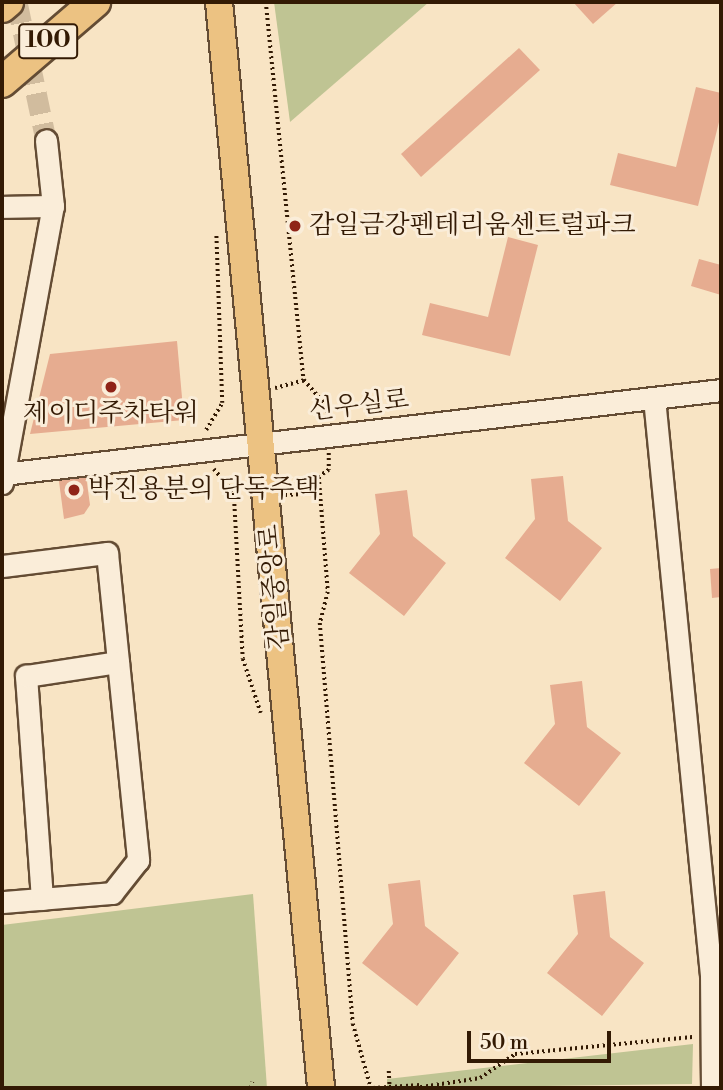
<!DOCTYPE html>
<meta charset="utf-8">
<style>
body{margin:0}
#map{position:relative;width:723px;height:1090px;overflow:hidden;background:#f8e4c4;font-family:"Libre Bodoni","Noto Serif KR",serif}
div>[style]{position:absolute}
.green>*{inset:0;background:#bfc493}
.building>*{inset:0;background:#e6ac90}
.minor-tunnel>*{height:21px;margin-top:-10.5px;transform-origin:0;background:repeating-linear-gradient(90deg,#d1bc9e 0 21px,transparent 0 31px)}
.path>*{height:3.5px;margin-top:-1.75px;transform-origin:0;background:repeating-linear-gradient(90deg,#331a04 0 2px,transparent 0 5.5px)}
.roads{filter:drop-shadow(2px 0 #644c34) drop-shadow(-2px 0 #644c34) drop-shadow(0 2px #644c34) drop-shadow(0 -2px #644c34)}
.minor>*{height:21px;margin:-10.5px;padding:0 10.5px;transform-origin:10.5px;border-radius:10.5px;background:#faedd9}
.major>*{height:26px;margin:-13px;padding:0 13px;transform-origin:13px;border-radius:13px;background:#ecc282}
.highway>*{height:30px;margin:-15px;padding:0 15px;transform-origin:15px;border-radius:15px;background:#ecc282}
.dots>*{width:19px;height:19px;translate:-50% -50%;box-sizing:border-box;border:4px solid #faedd9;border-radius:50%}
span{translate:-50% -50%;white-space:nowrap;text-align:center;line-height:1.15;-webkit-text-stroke:6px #faedd9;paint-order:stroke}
.shield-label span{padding:2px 5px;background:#faedd9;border:2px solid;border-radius:5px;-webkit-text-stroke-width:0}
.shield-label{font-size:24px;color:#331a04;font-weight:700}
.poi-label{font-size:26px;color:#331a04}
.left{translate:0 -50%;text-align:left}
.street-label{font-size:26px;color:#331a04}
.frame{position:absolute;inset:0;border:4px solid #331a04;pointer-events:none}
.scale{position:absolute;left:467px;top:1031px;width:144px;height:32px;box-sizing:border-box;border:4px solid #331a04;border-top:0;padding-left:9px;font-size:21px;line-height:24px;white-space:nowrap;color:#331a04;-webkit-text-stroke:5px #faedd9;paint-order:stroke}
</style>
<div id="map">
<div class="green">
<i style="clip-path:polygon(274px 2px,429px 2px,290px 122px)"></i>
<i style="clip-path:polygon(253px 894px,267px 1088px,2px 1088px,2px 925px)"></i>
<i style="clip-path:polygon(693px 1044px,692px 1084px,387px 1088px,387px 1079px)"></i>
</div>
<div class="building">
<i style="clip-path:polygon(573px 2px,618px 2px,593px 24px)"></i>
<i style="clip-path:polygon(519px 48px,540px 70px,421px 177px,401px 154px)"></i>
<i style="clip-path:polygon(696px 87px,721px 93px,721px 114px,698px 206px,610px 185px,618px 153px,676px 167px)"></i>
<i style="clip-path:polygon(508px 237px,538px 245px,510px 356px,422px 335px,430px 303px,488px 317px)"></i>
<i style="clip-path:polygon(699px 259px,721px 265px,721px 295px,691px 286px)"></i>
<i style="clip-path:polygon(177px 341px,184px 420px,30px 434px,50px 354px)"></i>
<i style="clip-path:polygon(85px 468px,90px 505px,84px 514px,64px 519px,58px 474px)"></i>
<i style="clip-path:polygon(563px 476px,568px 521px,602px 548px,560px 601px,505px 558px,535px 519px,531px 479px)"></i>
<i style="clip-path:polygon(407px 490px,413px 536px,446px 563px,404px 616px,349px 573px,380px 534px,375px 494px)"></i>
<i style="clip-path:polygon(721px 568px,721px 597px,712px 598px,710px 569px)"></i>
<i style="clip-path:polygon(582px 681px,587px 727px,621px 753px,579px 806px,524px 763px,555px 724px,550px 685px)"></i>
<i style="clip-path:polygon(420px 880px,425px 926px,459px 953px,417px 1006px,362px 963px,393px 924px,388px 884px)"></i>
<i style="clip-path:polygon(605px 891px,610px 937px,644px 963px,602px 1016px,547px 973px,578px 934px,573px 895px)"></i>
</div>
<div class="minor-tunnel">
<i style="left:17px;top:2px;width:141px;rotate:78.1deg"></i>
</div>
<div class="path">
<i style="left:266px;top:2px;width:380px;rotate:84.3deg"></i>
<i style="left:304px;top:380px;width:35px;rotate:49deg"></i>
<i style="left:327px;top:406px;width:12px;rotate:85deg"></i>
<i style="left:275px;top:388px;width:30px;rotate:-15deg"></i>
<i style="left:206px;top:430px;width:31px;rotate:-59deg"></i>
<i style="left:222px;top:403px;width:169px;rotate:-92deg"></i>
<i style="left:329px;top:453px;width:17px;rotate:90deg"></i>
<i style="left:329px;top:470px;width:12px;rotate:145deg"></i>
<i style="left:319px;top:477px;width:115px;rotate:85.5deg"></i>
<i style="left:328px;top:592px;width:32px;rotate:104deg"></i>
<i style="left:320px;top:623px;width:402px;rotate:85.3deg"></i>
<i style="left:353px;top:1024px;width:66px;rotate:74.3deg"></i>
<i style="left:214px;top:469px;width:31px;rotate:50deg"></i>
<i style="left:234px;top:493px;width:166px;rotate:86.9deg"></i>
<i style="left:243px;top:659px;width:57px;rotate:71.6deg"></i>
<i style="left:285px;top:495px;width:33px;rotate:-3deg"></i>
<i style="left:389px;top:1071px;width:17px;rotate:87deg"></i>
<i style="left:251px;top:1088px;width:6px;rotate:-81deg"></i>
<i style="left:373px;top:1088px;width:47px;rotate:-3.7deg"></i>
<i style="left:415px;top:1088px;width:66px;rotate:-8.7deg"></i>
<i style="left:480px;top:1078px;width:42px;rotate:-34.4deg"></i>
<i style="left:515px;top:1054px;width:178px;rotate:-5.5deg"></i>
</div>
<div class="roads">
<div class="minor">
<i style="left:2px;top:207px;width:51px;rotate:-1.1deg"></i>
<i style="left:654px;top:398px;width:580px;rotate:84.36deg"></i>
<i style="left:711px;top:975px;width:113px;rotate:89.5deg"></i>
<i style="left:3px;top:474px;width:723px;rotate:-6.67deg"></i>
<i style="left:2px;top:483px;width:282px;rotate:-79.6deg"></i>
<i style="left:53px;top:206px;width:66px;rotate:-96.1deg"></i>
<i style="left:2px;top:566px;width:106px;rotate:-7.1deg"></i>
<i style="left:107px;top:553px;width:309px;rotate:84.2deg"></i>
<i style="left:138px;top:860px;width:42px;rotate:128.2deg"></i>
<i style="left:112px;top:893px;width:110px;rotate:175.3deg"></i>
<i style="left:42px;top:899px;width:224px;rotate:-94.1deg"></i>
<i style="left:26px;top:676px;width:93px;rotate:-8.7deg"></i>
</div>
<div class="major">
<i style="left:219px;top:2px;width:1091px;rotate:84.63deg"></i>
</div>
<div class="highway">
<i style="left:2px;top:7px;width:8px;rotate:-40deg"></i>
<i style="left:2px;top:82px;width:123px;rotate:-40.7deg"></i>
</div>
</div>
<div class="dots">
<i style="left:295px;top:226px;background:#8f2418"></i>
<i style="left:111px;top:387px;background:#8f2418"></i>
<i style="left:74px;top:490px;background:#8f2418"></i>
</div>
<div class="shield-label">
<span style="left:48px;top:41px">100</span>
</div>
<div class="poi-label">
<span class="left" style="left:309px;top:226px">감일금강펜테리움센트럴파크</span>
<span style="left:111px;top:414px">제이디주차타워</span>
<span class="left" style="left:88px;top:490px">박진용분의 단독주택</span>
</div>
<div class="street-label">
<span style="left:359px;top:406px;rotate:-7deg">신우실로</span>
<span style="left:275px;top:587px;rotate:-95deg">감일중앙로</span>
</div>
<div class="frame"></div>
<div class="scale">50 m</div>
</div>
